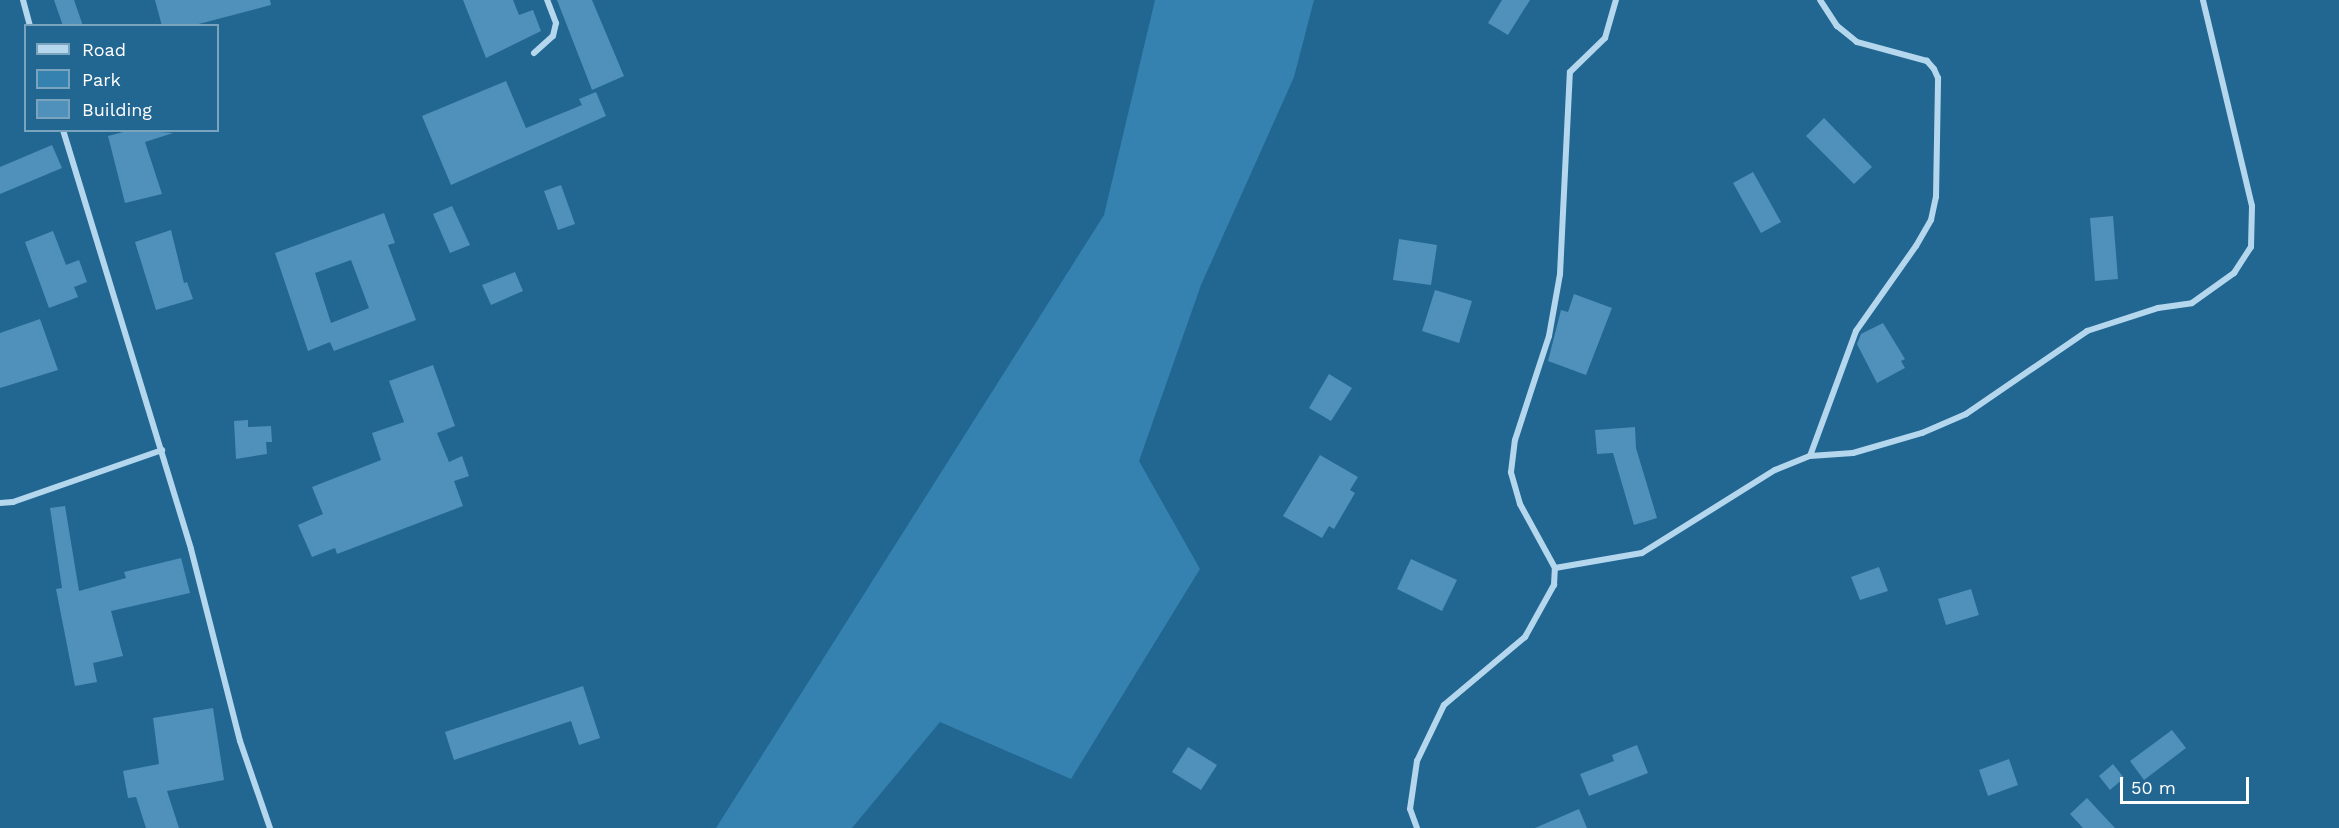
<!DOCTYPE html>
<style>
body{margin:0}
#map{position:relative;width:2339px;height:828px;overflow:hidden;background:#226692;font-family:"Work Sans",sans-serif}
div>[style]{position:absolute}
.green>*{inset:0;background:#3581af}
.building>*{inset:0;background:#4f91ba}
.minor>*{height:6px;margin:-3px;padding:0 3px;transform-origin:3px;border-radius:3px;background:#b4d7ed}
span{translate:-50% -50%;white-space:nowrap;text-align:center;line-height:1.15;-webkit-text-stroke:6px #226692;paint-order:stroke}
.legend{position:absolute;left:24px;top:24px;width:195px;height:108px;box-sizing:border-box;background:#226692;border:2px solid #7aa3be;margin:0;padding:8px 10px;list-style:none;font-size:18px;color:#fff}
.legend li{display:flex;align-items:center;gap:12px;height:30px}
.legend b{width:30px;border:2px solid #7aa3be}
.scale{position:absolute;left:2120px;top:777px;width:129px;height:27px;box-sizing:border-box;border:3px solid #fff;border-top:0;padding-left:8px;font-size:18px;line-height:21px;white-space:nowrap;color:#fff;-webkit-text-stroke:4px #226692;paint-order:stroke}
</style>
<div id="map">
<div class="green">
<i style="clip-path:polygon(1155px 0,1314px 0,1294px 77px,1201px 285px,1139px 461px,1200px 569px,1071px 779px,940px 722px,852px 828px,716px 828px,1104px 215px)"></i>
</div>
<div class="building">
<i style="clip-path:polygon(54px 0,74px 0,83px 26px,63px 26px)"></i>
<i style="clip-path:polygon(155px 0,270px 0,271px 5px,191px 26px,162px 26px)"></i>
<i style="clip-path:polygon(463px 0,513px 0,519px 15px,533px 10px,541px 31px,486px 58px)"></i>
<i style="clip-path:polygon(557px 0,592px 0,624px 76px,592px 90px)"></i>
<i style="clip-path:polygon(1502px 0,1530px 0,1508px 35px,1488px 23px)"></i>
<i style="clip-path:polygon(506px 81px,526px 128px,582px 105px,579px 99px,596px 92px,606px 116px,451px 185px,422px 116px)"></i>
<i style="clip-path:polygon(1824px 118px,1872px 167px,1854px 184px,1806px 136px)"></i>
<i style="clip-path:polygon(131px 130px,173px 133px,145px 142px,162px 194px,125px 203px,108px 136px)"></i>
<i style="clip-path:polygon(52px 145px,62px 168px,0 194px,0 167px)"></i>
<i style="clip-path:polygon(1753px 172px,1781px 222px,1761px 233px,1733px 183px)"></i>
<i style="clip-path:polygon(561px 185px,575px 224px,558px 230px,544px 191px)"></i>
<i style="clip-path:polygon(452px 206px,470px 245px,450px 253px,433px 214px)"></i>
<i style="clip-path:polygon(evenodd,384px 213px,395px 243px,388px 245px,416px 320px,334px 351px,330px 342px,308px 351px,275px 253px,384px 213px,351px 260px,369px 308px,331px 323px,315px 273px,351px 260px)"></i>
<i style="clip-path:polygon(2113px 216px,2118px 279px,2095px 281px,2090px 218px)"></i>
<i style="clip-path:polygon(171px 230px,184px 283px,187px 282px,193px 299px,156px 310px,135px 242px)"></i>
<i style="clip-path:polygon(53px 231px,66px 265px,79px 260px,87px 282px,74px 287px,78px 297px,49px 308px,25px 242px)"></i>
<i style="clip-path:polygon(1399px 239px,1437px 245px,1431px 285px,1393px 280px)"></i>
<i style="clip-path:polygon(515px 272px,523px 291px,491px 305px,482px 285px)"></i>
<i style="clip-path:polygon(1435px 290px,1472px 301px,1459px 343px,1422px 331px)"></i>
<i style="clip-path:polygon(1574px 294px,1612px 308px,1586px 375px,1548px 361px,1561px 310px,1568px 312px)"></i>
<i style="clip-path:polygon(40px 319px,58px 370px,0 388px,0 333px)"></i>
<i style="clip-path:polygon(1883px 323px,1905px 359px,1901px 361px,1905px 368px,1877px 383px,1857px 344px,1861px 334px)"></i>
<i style="clip-path:polygon(433px 365px,455px 426px,437px 433px,449px 462px,462px 456px,469px 476px,454px 481px,463px 506px,337px 554px,335px 548px,312px 557px,298px 525px,323px 514px,312px 487px,381px 460px,372px 433px,404px 422px,389px 381px)"></i>
<i style="clip-path:polygon(1329px 374px,1352px 388px,1331px 421px,1309px 408px)"></i>
<i style="clip-path:polygon(248px 420px,248px 427px,271px 426px,272px 442px,266px 442px,267px 454px,236px 459px,234px 421px)"></i>
<i style="clip-path:polygon(1635px 427px,1636px 448px,1657px 518px,1634px 525px,1613px 453px,1597px 454px,1595px 430px)"></i>
<i style="clip-path:polygon(1320px 455px,1358px 477px,1350px 490px,1355px 493px,1334px 529px,1329px 526px,1322px 538px,1283px 516px)"></i>
<i style="clip-path:polygon(65px 506px,79px 591px,126px 578px,124px 572px,181px 558px,190px 593px,111px 611px,123px 656px,93px 663px,97px 682px,75px 686px,56px 589px,62px 588px,50px 508px)"></i>
<i style="clip-path:polygon(1411px 559px,1457px 580px,1442px 611px,1397px 589px)"></i>
<i style="clip-path:polygon(1879px 567px,1888px 591px,1860px 600px,1851px 577px)"></i>
<i style="clip-path:polygon(1971px 589px,1979px 615px,1946px 625px,1938px 599px)"></i>
<i style="clip-path:polygon(583px 686px,600px 738px,579px 745px,571px 721px,454px 760px,445px 732px)"></i>
<i style="clip-path:polygon(213px 708px,224px 780px,167px 791px,179px 828px,146px 828px,136px 797px,128px 798px,123px 771px,159px 764px,153px 718px)"></i>
<i style="clip-path:polygon(2172px 730px,2186px 748px,2144px 780px,2130px 761px)"></i>
<i style="clip-path:polygon(1637px 745px,1648px 773px,1589px 796px,1580px 774px,1614px 761px,1612px 755px)"></i>
<i style="clip-path:polygon(1188px 747px,1217px 765px,1201px 790px,1172px 772px)"></i>
<i style="clip-path:polygon(2009px 759px,2018px 785px,1988px 796px,1979px 770px)"></i>
<i style="clip-path:polygon(2113px 764px,2124px 778px,2110px 790px,2099px 776px)"></i>
<i style="clip-path:polygon(2087px 798px,2115px 828px,2083px 828px,2070px 814px)"></i>
<i style="clip-path:polygon(1579px 809px,1587px 828px,1535px 828px)"></i>
</div>
<div class="minor">
<i style="left:23px;top:0;width:27px;rotate:75deg"></i>
<i style="left:534px;top:53px;width:25px;rotate:-42deg"></i>
<i style="left:553px;top:36px;width:13px;rotate:-77deg"></i>
<i style="left:556px;top:23px;width:25px;rotate:-111deg"></i>
<i style="left:63px;top:130px;width:438px;rotate:73deg"></i>
<i style="left:191px;top:549px;width:198px;rotate:75.7deg"></i>
<i style="left:240px;top:741px;width:92px;rotate:71deg"></i>
<i style="left:1810px;top:456px;width:133px;rotate:-69.8deg"></i>
<i style="left:1856px;top:331px;width:104px;rotate:-54.8deg"></i>
<i style="left:1916px;top:246px;width:30px;rotate:-60deg"></i>
<i style="left:1931px;top:220px;width:24px;rotate:-78deg"></i>
<i style="left:1936px;top:197px;width:119px;rotate:-89deg"></i>
<i style="left:1938px;top:78px;width:10px;rotate:-114deg"></i>
<i style="left:1934px;top:69px;width:11px;rotate:-131deg"></i>
<i style="left:1927px;top:61px;width:73px;rotate:-164.8deg"></i>
<i style="left:1857px;top:42px;width:26px;rotate:-141deg"></i>
<i style="left:1837px;top:26px;width:31px;rotate:-123deg"></i>
<i style="left:0;top:503px;width:13px;rotate:-4deg"></i>
<i style="left:13px;top:502px;width:158px;rotate:-19.2deg"></i>
<i style="left:1555px;top:568px;width:88px;rotate:-9.8deg"></i>
<i style="left:1642px;top:553px;width:157px;rotate:-32deg"></i>
<i style="left:1775px;top:470px;width:38px;rotate:-22deg"></i>
<i style="left:1810px;top:456px;width:43px;rotate:-4deg"></i>
<i style="left:1853px;top:453px;width:72px;rotate:-16.2deg"></i>
<i style="left:1922px;top:433px;width:48px;rotate:-23.4deg"></i>
<i style="left:1966px;top:414px;width:147px;rotate:-34.4deg"></i>
<i style="left:2087px;top:331px;width:75px;rotate:-17.9deg"></i>
<i style="left:2158px;top:308px;width:34px;rotate:-8deg"></i>
<i style="left:2192px;top:303px;width:52px;rotate:-35.5deg"></i>
<i style="left:2234px;top:273px;width:31px;rotate:-57deg"></i>
<i style="left:2251px;top:247px;width:41px;rotate:-88.6deg"></i>
<i style="left:2252px;top:206px;width:212px;rotate:-103.4deg"></i>
<i style="left:1417px;top:828px;width:20px;rotate:-110deg"></i>
<i style="left:1410px;top:809px;width:49px;rotate:-81.7deg"></i>
<i style="left:1417px;top:761px;width:62px;rotate:-64.3deg"></i>
<i style="left:1444px;top:705px;width:106px;rotate:-40deg"></i>
<i style="left:1525px;top:637px;width:60px;rotate:-60.9deg"></i>
<i style="left:1554px;top:585px;width:17px;rotate:-87deg"></i>
<i style="left:1555px;top:568px;width:73px;rotate:-118.7deg"></i>
<i style="left:1520px;top:504px;width:33px;rotate:-106deg"></i>
<i style="left:1511px;top:472px;width:32px;rotate:-83deg"></i>
<i style="left:1515px;top:440px;width:109px;rotate:-71.9deg"></i>
<i style="left:1549px;top:336px;width:63px;rotate:-79.9deg"></i>
<i style="left:1560px;top:274px;width:202px;rotate:-87.2deg"></i>
<i style="left:1570px;top:72px;width:49px;rotate:-44.2deg"></i>
<i style="left:1605px;top:38px;width:40px;rotate:-74deg"></i>
</div>
<ul class="legend">
<li><b style="height:8px;background:#b4d7ed"></b>Road</li>
<li><b style="height:16px;background:#3581af"></b>Park</li>
<li><b style="height:16px;background:#4f91ba"></b>Building</li>
</ul>
<div class="scale">50 m</div>
</div>
